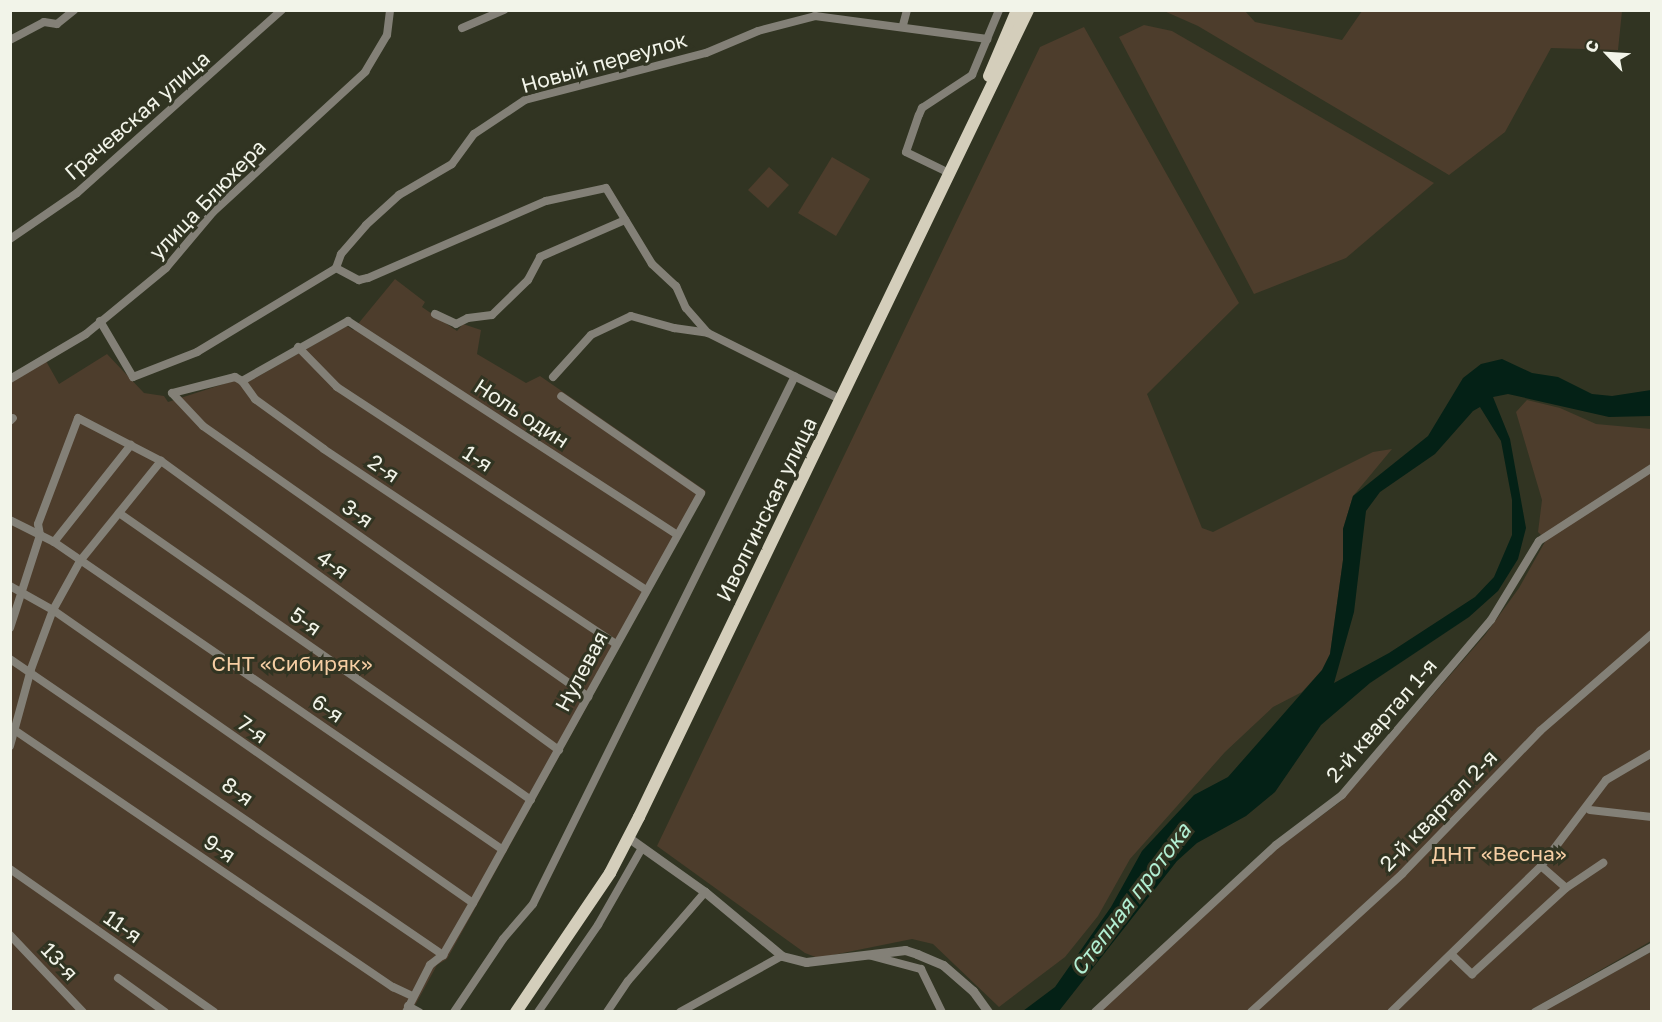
<!DOCTYPE html>
<meta charset="utf-8">
<style>
body{margin:0}
#map{position:relative;width:1662px;height:1022px;overflow:hidden;background:#313422;font-family:"Golos Text",sans-serif}
div>[style]{position:absolute}
.green>*{inset:0;background:#4d3d2c}
.water>*{inset:0;background:#042116}
.minor>*{height:8px;margin:-4px;padding:0 4px;transform-origin:4px;border-radius:4px;background:#838077}
.tertiary>*{height:9px;margin:-4.5px;padding:0 4.5px;transform-origin:4.5px;border-radius:4.5px;background:#838077}
.primary>*{height:12px;margin:-6px;padding:0 6px;transform-origin:6px;border-radius:6px;background:#d4cebb}
span{translate:-50% -50%;white-space:nowrap;text-align:center;line-height:1.15;-webkit-text-stroke:6px #313422;paint-order:stroke}
.street-label{font-size:21px;color:#f2f4e9}
.park-label{font-size:21px;color:#f6cea4}
.water-label{font-size:22px;color:#b2efd3;font-style:italic}
.frame{position:absolute;inset:0;border:12px solid #f2f4e9;pointer-events:none}
.north{position:absolute;left:1578px;top:24px;width:60px;height:60px;-webkit-text-stroke:4px #313422;paint-order:stroke;rotate:295deg;font-size:16px;font-weight:700;line-height:24px;text-align:center;color:#f2f4e9}
.north::after{content:'';display:block;margin:auto;width:21px;height:27px;background:#f2f4e9;clip-path:polygon(50% 0,100% 100%,50% 72%,0 100%)}
</style>
<div id="map">
<div class="green">
<i style="clip-path:polygon(1164px 11px,1245px 11px,1255px 22px,1342px 40px,1362px 11px,1622px 11px,1618px 50px,1551px 48px,1505px 132px,1449px 175px,1198px 26px)"></i>
<i style="clip-path:polygon(1144px 25px,1172px 31px,1434px 183px,1346px 258px,1254px 294px,1119px 37px)"></i>
<i style="clip-path:polygon(1084px 27px,1239px 303px,1147px 394px,1202px 528px,1213px 532px,1373px 452px,1392px 449px,1353px 496px,1343px 529px,1343px 560px,1330px 654px,1322px 670px,1302px 692px,1273px 707px,1225px 752px,1130px 859px,1098px 916px,1065px 957px,999px 1007px,933px 944px,912px 939px,818px 958px,805px 953px,657px 846px,1040px 47px)"></i>
<i style="clip-path:polygon(832px 157px,870px 179px,836px 236px,798px 213px)"></i>
<i style="clip-path:polygon(769px 167px,789px 185px,768px 208px,748px 190px)"></i>
<i style="clip-path:polygon(395px 279px,425px 302px,422px 307px,457px 331px,463px 324px,481px 330px,477px 354px,526px 383px,540px 376px,706px 491px,447px 959px,437px 965px,412px 1011px,11px 1012px,11px 378px,46px 361px,59px 384px,107px 354px,144px 393px,164px 396px,168px 402px,236px 380px,241px 386px,347px 326px,353px 330px)"></i>
<i style="clip-path:polygon(1527px 400px,1560px 408px,1596px 424px,1651px 429px,1651px 941px,1529px 1011px,1100px 1012px,1279px 847px,1340px 802px,1485px 635px,1519px 588px,1546px 540px,1538px 532px,1542px 500px,1516px 412px)"></i>
<i style="clip-path:polygon(1651px 952px,1651px 1011px,1543px 1011px)"></i>
</div>
<div class="water">
<i style="clip-path:polygon(evenodd,1502px 359px,1532px 373px,1558px 377px,1592px 394px,1612px 396px,1651px 390px,1651px 416px,1609px 417px,1508px 394px,1493px 397px,1510px 439px,1526px 528px,1518px 559px,1498px 591px,1469px 617px,1370px 683px,1321px 725px,1275px 792px,1246px 816px,1197px 843px,1177px 861px,1059px 1011px,1023px 1011px,1055px 987px,1111px 907px,1142px 851px,1194px 795px,1228px 777px,1322px 670px,1330px 654px,1343px 560px,1343px 529px,1353px 496px,1428px 436px,1463px 378px,1481px 364px,1502px 359px,1480px 407px,1501px 441px,1512px 500px,1512px 535px,1494px 577px,1475px 597px,1389px 653px,1334px 683px,1354px 612px,1366px 511px,1380px 492px,1435px 454px,1473px 411px,1480px 407px)"></i>
</div>
<div class="minor">
<i style="left:903px;top:25px;width:16px;rotate:-75deg"></i>
<i style="left:462px;top:28px;width:46px;rotate:-23.2deg"></i>
<i style="left:10px;top:40px;width:38px;rotate:-28deg"></i>
<i style="left:44px;top:22px;width:13px;rotate:9deg"></i>
<i style="left:57px;top:24px;width:22px;rotate:-39deg"></i>
<i style="left:943px;top:170px;width:41px;rotate:-154.1deg"></i>
<i style="left:906px;top:152px;width:39px;rotate:-71deg"></i>
<i style="left:919px;top:115px;width:8px;rotate:-67deg"></i>
<i style="left:922px;top:108px;width:60px;rotate:-33.4deg"></i>
<i style="left:972px;top:75px;width:70px;rotate:-67.4deg"></i>
<i style="left:10px;top:239px;width:81px;rotate:-34.5deg"></i>
<i style="left:77px;top:193px;width:275px;rotate:-41.8deg"></i>
<i style="left:336px;top:268px;width:26px;rotate:28deg"></i>
<i style="left:359px;top:280px;width:9px;rotate:-13deg"></i>
<i style="left:368px;top:278px;width:194px;rotate:-23.4deg"></i>
<i style="left:546px;top:201px;width:61px;rotate:-12.2deg"></i>
<i style="left:606px;top:188px;width:89px;rotate:58.8deg"></i>
<i style="left:652px;top:264px;width:33px;rotate:43deg"></i>
<i style="left:676px;top:286px;width:24px;rotate:66deg"></i>
<i style="left:686px;top:308px;width:33px;rotate:49deg"></i>
<i style="left:708px;top:333px;width:141px;rotate:26.6deg"></i>
<i style="left:435px;top:314px;width:23px;rotate:25deg"></i>
<i style="left:456px;top:324px;width:13px;rotate:-27deg"></i>
<i style="left:468px;top:318px;width:24px;rotate:-7deg"></i>
<i style="left:492px;top:315px;width:50px;rotate:-44.2deg"></i>
<i style="left:528px;top:280px;width:26px;rotate:-62deg"></i>
<i style="left:540px;top:257px;width:93px;rotate:-23.5deg"></i>
<i style="left:100px;top:321px;width:65px;rotate:59.5deg"></i>
<i style="left:133px;top:377px;width:69px;rotate:-21.3deg"></i>
<i style="left:197px;top:352px;width:162px;rotate:-31.1deg"></i>
<i style="left:336px;top:268px;width:15px;rotate:-70deg"></i>
<i style="left:341px;top:254px;width:38px;rotate:-49deg"></i>
<i style="left:366px;top:225px;width:45px;rotate:-42.3deg"></i>
<i style="left:399px;top:195px;width:61px;rotate:-30.3deg"></i>
<i style="left:452px;top:164px;width:37px;rotate:-54deg"></i>
<i style="left:474px;top:134px;width:61px;rotate:-33.7deg"></i>
<i style="left:525px;top:100px;width:187px;rotate:-14.6deg"></i>
<i style="left:706px;top:53px;width:56px;rotate:-22.9deg"></i>
<i style="left:758px;top:31px;width:59px;rotate:-14.7deg"></i>
<i style="left:815px;top:16px;width:174px;rotate:7.6deg"></i>
<i style="left:298px;top:347px;width:56px;rotate:45.7deg"></i>
<i style="left:337px;top:387px;width:370px;rotate:33.3deg"></i>
<i style="left:553px;top:377px;width:57px;rotate:-47.9deg"></i>
<i style="left:591px;top:335px;width:44px;rotate:-25.4deg"></i>
<i style="left:631px;top:316px;width:45px;rotate:15.6deg"></i>
<i style="left:674px;top:328px;width:34px;rotate:8deg"></i>
<i style="left:10px;top:379px;width:88px;rotate:-30.6deg"></i>
<i style="left:86px;top:334px;width:104px;rotate:-39.5deg"></i>
<i style="left:166px;top:268px;width:73px;rotate:-50deg"></i>
<i style="left:213px;top:212px;width:207px;rotate:-42.6deg"></i>
<i style="left:365px;top:72px;width:43px;rotate:-59.3deg"></i>
<i style="left:387px;top:35px;width:25px;rotate:-83deg"></i>
<i style="left:242px;top:381px;width:8px;rotate:-150deg"></i>
<i style="left:235px;top:377px;width:65px;rotate:165.7deg"></i>
<i style="left:172px;top:393px;width:45px;rotate:46.8deg"></i>
<i style="left:203px;top:426px;width:471px;rotate:35.1deg"></i>
<i style="left:10px;top:421px;width:4px;rotate:-45deg"></i>
<i style="left:119px;top:513px;width:502px;rotate:34.86deg"></i>
<i style="left:10px;top:520px;width:49px;rotate:26.6deg"></i>
<i style="left:54px;top:542px;width:544px;rotate:34.45deg"></i>
<i style="left:54px;top:542px;width:124px;rotate:-51.6deg"></i>
<i style="left:10px;top:586px;width:49px;rotate:29.2deg"></i>
<i style="left:53px;top:610px;width:512px;rotate:34.9deg"></i>
<i style="left:10px;top:628px;width:98px;rotate:-72.1deg"></i>
<i style="left:40px;top:535px;width:11px;rotate:-100deg"></i>
<i style="left:38px;top:524px;width:113px;rotate:-69.3deg"></i>
<i style="left:78px;top:418px;width:93px;rotate:27.4deg"></i>
<i style="left:161px;top:461px;width:492px;rotate:36deg"></i>
<i style="left:616px;top:644px;width:351px;rotate:-146.3deg"></i>
<i style="left:324px;top:449px;width:85px;rotate:-144.1deg"></i>
<i style="left:255px;top:399px;width:22px;rotate:-126deg"></i>
<i style="left:242px;top:381px;width:122px;rotate:-29.5deg"></i>
<i style="left:348px;top:321px;width:392px;rotate:33deg"></i>
<i style="left:10px;top:659px;width:525px;rotate:34.36deg"></i>
<i style="left:10px;top:727px;width:463px;rotate:34.2deg"></i>
<i style="left:393px;top:987px;width:21px;rotate:25deg"></i>
<i style="left:10px;top:746px;width:80px;rotate:-74.7deg"></i>
<i style="left:31px;top:669px;width:63px;rotate:-69.6deg"></i>
<i style="left:53px;top:610px;width:56px;rotate:-61.1deg"></i>
<i style="left:80px;top:561px;width:129px;rotate:-51deg"></i>
<i style="left:1590px;top:810px;width:62px;rotate:6.4deg"></i>
<i style="left:1541px;top:866px;width:33px;rotate:41deg"></i>
<i style="left:10px;top:869px;width:249px;rotate:35deg"></i>
<i style="left:10px;top:935px;width:106px;rotate:46.5deg"></i>
<i style="left:868px;top:955px;width:55px;rotate:14.8deg"></i>
<i style="left:921px;top:969px;width:48px;rotate:64deg"></i>
<i style="left:1452px;top:955px;width:28px;rotate:44deg"></i>
<i style="left:1472px;top:974px;width:127px;rotate:-42.5deg"></i>
<i style="left:1566px;top:888px;width:45px;rotate:-34deg"></i>
<i style="left:118px;top:978px;width:58px;rotate:35.9deg"></i>
<i style="left:408px;top:1006px;width:13px;rotate:29deg"></i>
<i style="left:406px;top:1012px;width:53px;rotate:-62.9deg"></i>
<i style="left:430px;top:965px;width:16px;rotate:-38deg"></i>
<i style="left:443px;top:955px;width:60px;rotate:-60deg"></i>
<i style="left:473px;top:903px;width:469px;rotate:-60.9deg"></i>
<i style="left:701px;top:493px;width:170px;rotate:-145.3deg"></i>
<i style="left:454px;top:1012px;width:88px;rotate:-56.1deg"></i>
<i style="left:503px;top:939px;width:46px;rotate:-49.4deg"></i>
<i style="left:533px;top:904px;width:589px;rotate:-63.61deg"></i>
<i style="left:538px;top:1012px;width:106px;rotate:-55.4deg"></i>
<i style="left:598px;top:925px;width:89px;rotate:-60.3deg"></i>
<i style="left:607px;top:1012px;width:37px;rotate:-56deg"></i>
<i style="left:628px;top:981px;width:118px;rotate:-49.1deg"></i>
<i style="left:680px;top:1012px;width:116px;rotate:-28.8deg"></i>
<i style="left:1095px;top:1012px;width:246px;rotate:-42.7deg"></i>
<i style="left:1276px;top:845px;width:83px;rotate:-37.1deg"></i>
<i style="left:1342px;top:795px;width:230px;rotate:-49.6deg"></i>
<i style="left:1491px;top:620px;width:92px;rotate:-58.7deg"></i>
<i style="left:1539px;top:541px;width:135px;rotate:-32.9deg"></i>
<i style="left:1251px;top:1012px;width:205px;rotate:-42.4deg"></i>
<i style="left:1402px;top:874px;width:199px;rotate:-46deg"></i>
<i style="left:1540px;top:731px;width:148px;rotate:-40.9deg"></i>
<i style="left:1391px;top:1012px;width:209px;rotate:-44.2deg"></i>
<i style="left:1541px;top:866px;width:108px;rotate:-52.9deg"></i>
<i style="left:1606px;top:780px;width:53px;rotate:-30.4deg"></i>
<i style="left:1535px;top:1012px;width:134px;rotate:-29.1deg"></i>
</div>
<div class="tertiary">
<i style="left:629px;top:838px;width:93px;rotate:35.4deg"></i>
<i style="left:705px;top:892px;width:100px;rotate:39.7deg"></i>
<i style="left:782px;top:956px;width:25px;rotate:14deg"></i>
<i style="left:806px;top:962px;width:100px;rotate:-6.9deg"></i>
<i style="left:905px;top:950px;width:13px;rotate:18deg"></i>
<i style="left:917px;top:954px;width:28px;rotate:23deg"></i>
<i style="left:943px;top:965px;width:40px;rotate:41deg"></i>
<i style="left:973px;top:991px;width:26px;rotate:54deg"></i>
</div>
<div class="primary">
<i style="left:989px;top:76px;width:72px;rotate:-67deg"></i>
<i style="left:516px;top:1012px;width:168px;rotate:-55.9deg"></i>
<i style="left:610px;top:873px;width:63px;rotate:-62.6deg"></i>
<i style="left:639px;top:817px;width:896px;rotate:-64.26deg"></i>
</div>
<div class="street-label">
<span style="left:604px;top:62px;rotate:-16deg">Новый переулок</span>
<span style="left:137px;top:115px;rotate:-41deg">Грачевская улица</span>
<span style="left:207px;top:199px;rotate:-46deg">улица Блюхера</span>
<span style="left:522px;top:413px;rotate:33deg">Ноль один</span>
<span style="left:478px;top:458px;rotate:33deg">1-я</span>
<span style="left:384px;top:468px;rotate:34deg">2-я</span>
<span style="left:766px;top:509px;rotate:-64deg">Иволгинская улица</span>
<span style="left:358px;top:513px;rotate:35deg">3-я</span>
<span style="left:333px;top:564px;rotate:36deg">4-я</span>
<span style="left:306px;top:621px;rotate:35deg">5-я</span>
<span style="left:581px;top:671px;rotate:-62deg">Нулевая</span>
<span style="left:328px;top:708px;rotate:34deg">6-я</span>
<span style="left:1381px;top:720px;rotate:-49deg">2-й квартал 1-я</span>
<span style="left:253px;top:729px;rotate:35deg">7-я</span>
<span style="left:238px;top:791px;rotate:35deg">8-я</span>
<span style="left:1438px;top:810px;rotate:-46deg">2-й квартал 2-я</span>
<span style="left:220px;top:848px;rotate:34deg">9-я</span>
<span style="left:123px;top:926px;rotate:35deg">11-я</span>
<span style="left:60px;top:961px;rotate:47deg">13-я</span>
</div>
<div class="park-label">
<span style="left:292px;top:663px">СНТ «Сибиряк»</span>
<span style="left:1499px;top:853px">ДНТ «Весна»</span>
</div>
<div class="water-label">
<span style="left:1130px;top:899px;rotate:-53deg">Степная протока</span>
</div>
<div class="frame"></div>
<div class="north">С</div>
</div>
